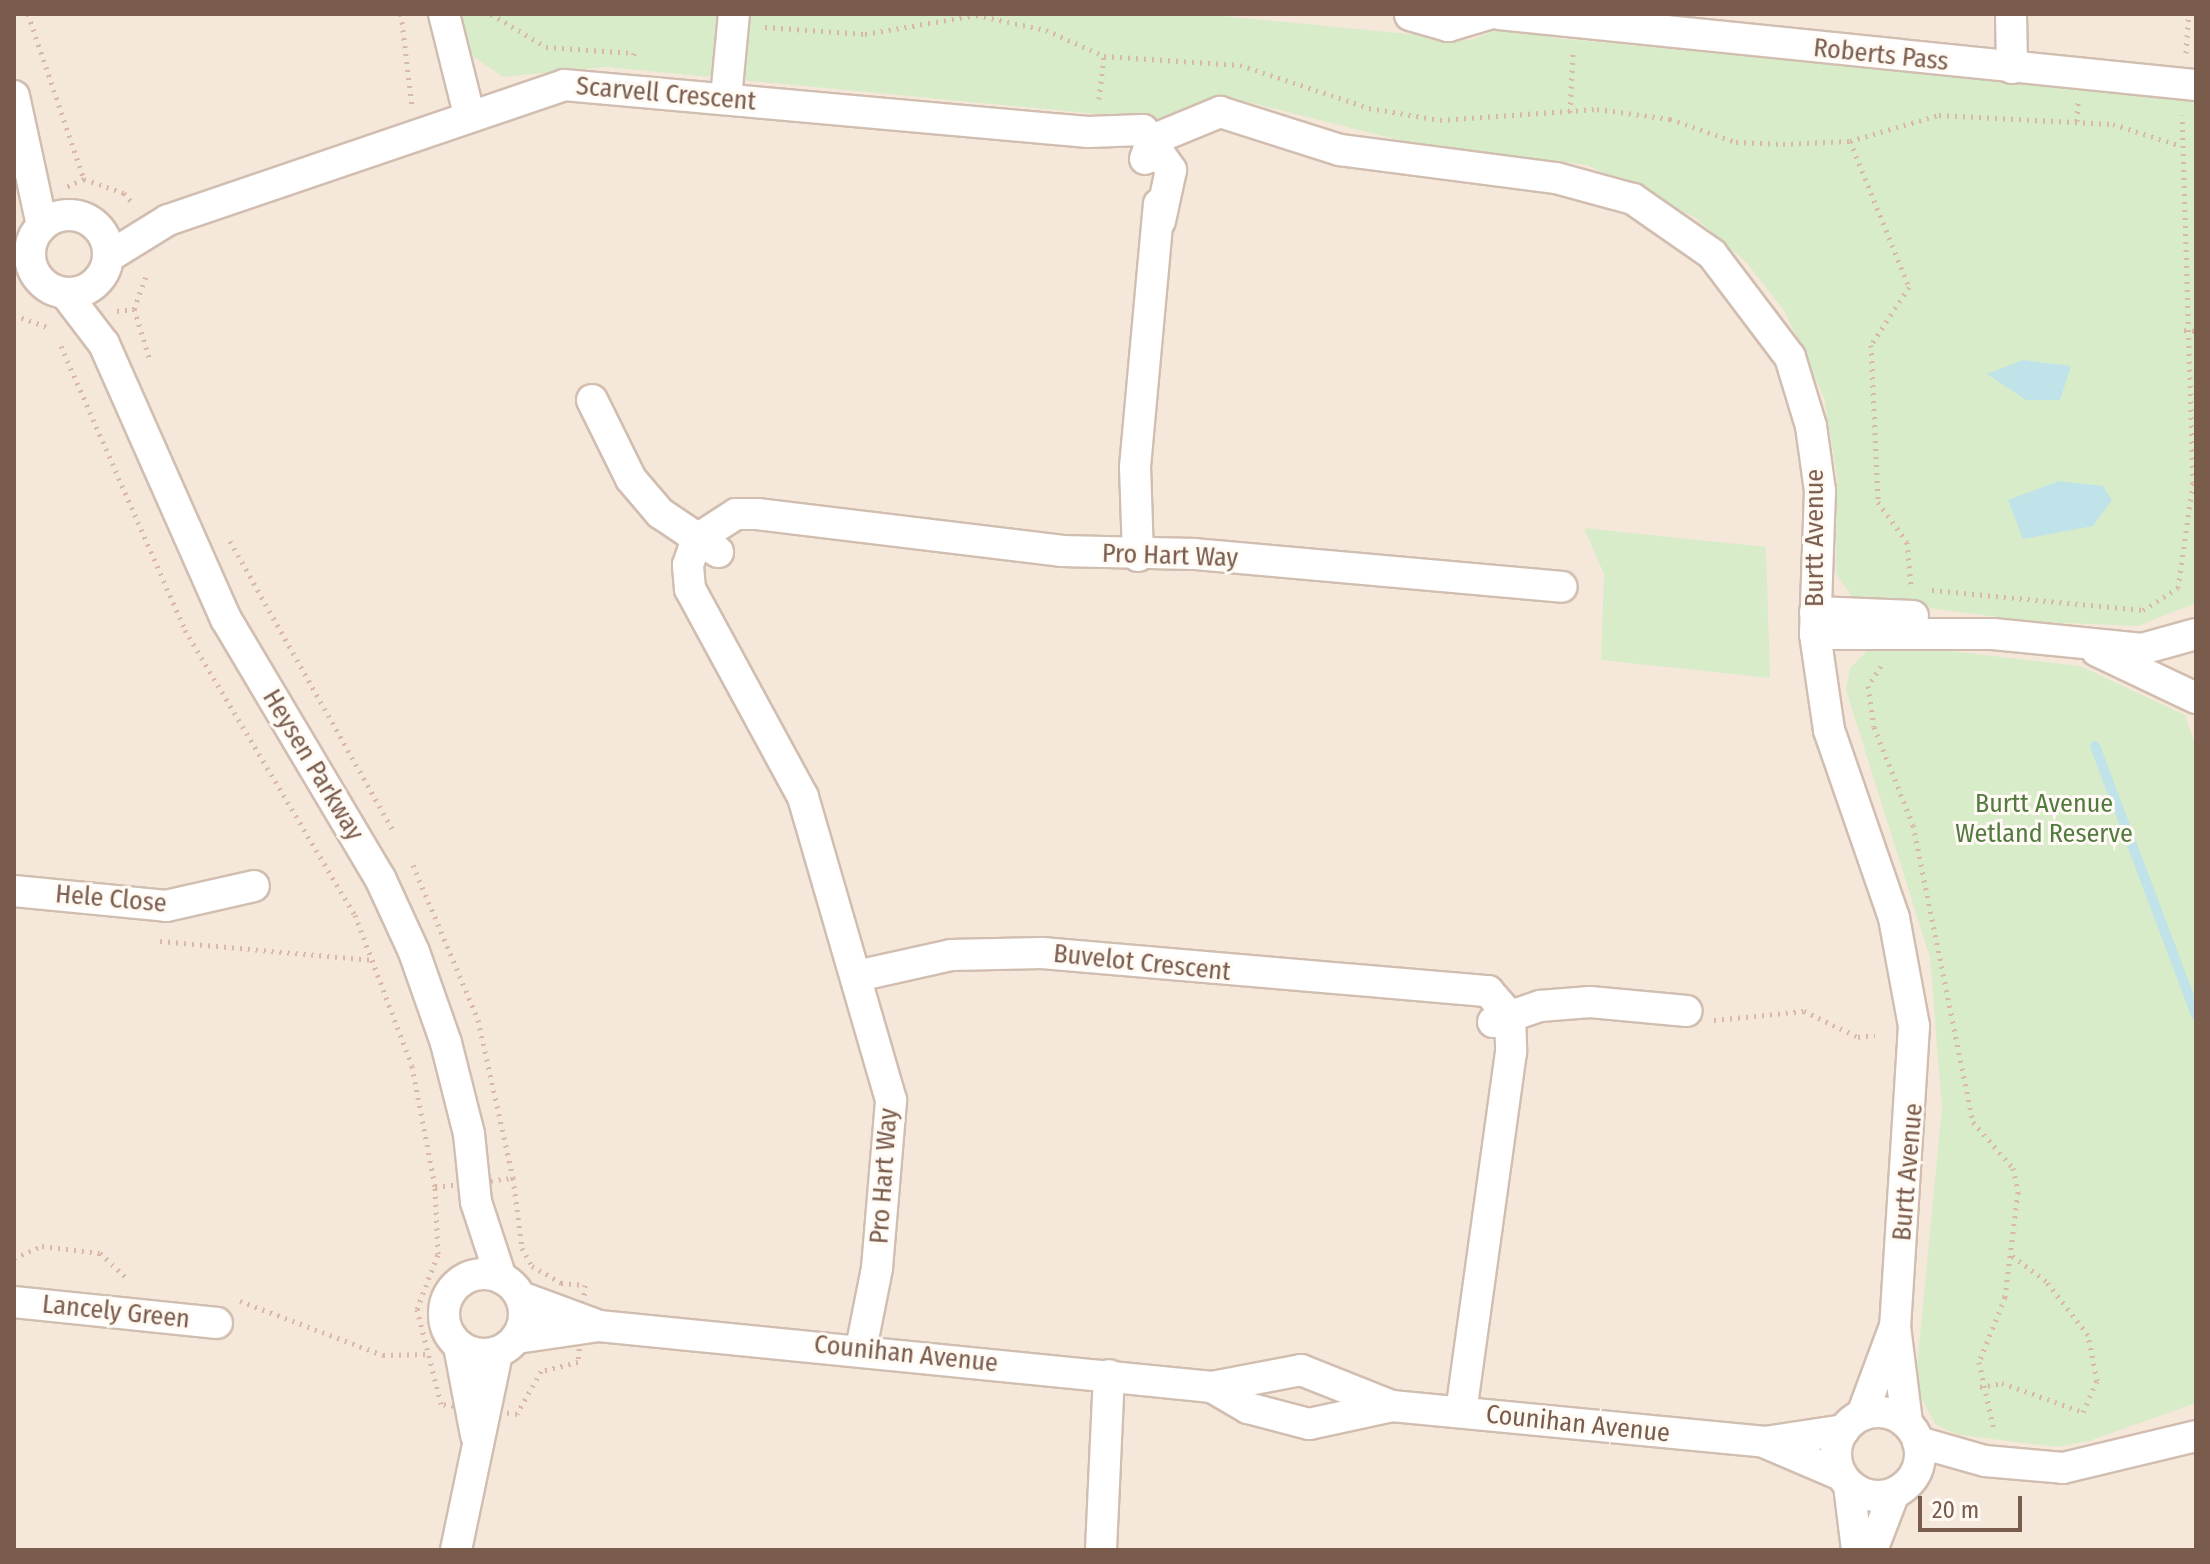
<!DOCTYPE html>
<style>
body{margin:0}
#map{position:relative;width:2210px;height:1564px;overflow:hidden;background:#fdf6ec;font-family:"Fira Sans Condensed",sans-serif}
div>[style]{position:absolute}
.residential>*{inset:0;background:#f5e8da}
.green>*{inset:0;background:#d8ecc9}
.water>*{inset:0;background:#bfe3e8}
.stream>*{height:10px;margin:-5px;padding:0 5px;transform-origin:5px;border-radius:5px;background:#bfe3e8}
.path>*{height:5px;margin-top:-2.5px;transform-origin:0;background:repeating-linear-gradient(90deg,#d9b8a5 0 2px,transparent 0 8px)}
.roads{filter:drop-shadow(2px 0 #d1beb0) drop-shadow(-2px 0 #d1beb0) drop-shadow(0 2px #d1beb0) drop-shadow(0 -2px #d1beb0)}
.street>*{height:30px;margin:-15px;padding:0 15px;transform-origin:15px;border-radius:15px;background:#fff}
.street>.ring{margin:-15px;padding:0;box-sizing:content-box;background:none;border:30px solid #fff;border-radius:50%}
span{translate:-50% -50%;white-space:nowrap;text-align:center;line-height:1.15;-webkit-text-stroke:6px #fffaf3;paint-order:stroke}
.street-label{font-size:26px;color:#7a5c4d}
.park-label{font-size:26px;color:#537a41}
.frame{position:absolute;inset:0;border:16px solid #7a5c4d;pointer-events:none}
.scale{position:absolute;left:1918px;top:1496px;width:104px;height:36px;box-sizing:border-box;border:4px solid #7a5c4d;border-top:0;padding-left:10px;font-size:24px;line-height:28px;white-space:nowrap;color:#7a5c4d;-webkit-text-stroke:6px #fffaf3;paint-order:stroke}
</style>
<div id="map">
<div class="residential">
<i style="clip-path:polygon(14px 14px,2196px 14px,2196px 1550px,14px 1550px)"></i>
</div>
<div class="green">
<i style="clip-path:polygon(462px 14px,1202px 14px,1470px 40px,1506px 27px,1555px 38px,2196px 99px,2196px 603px,2138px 626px,2039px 622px,1854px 599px,1836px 574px,1837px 476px,1824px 397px,1785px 312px,1747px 263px,1696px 218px,1587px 165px,1410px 143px,1224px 96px,1159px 120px,606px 67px,503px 77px,471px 55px)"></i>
<i style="clip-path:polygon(1584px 528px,1766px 547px,1770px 678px,1601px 660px,1604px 574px)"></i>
<i style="clip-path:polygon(1889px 644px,2080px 666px,2185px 715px,2196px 747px,2196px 1403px,2089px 1441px,2057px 1447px,1959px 1435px,1936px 1425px,1915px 1387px,1942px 1108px,1930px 958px,1846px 690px,1850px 668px,1867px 651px)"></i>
</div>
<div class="water">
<i style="clip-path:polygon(2023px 360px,2071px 366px,2060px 400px,2026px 400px,1987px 374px)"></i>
<i style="clip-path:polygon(2059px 481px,2103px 486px,2112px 500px,2093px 526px,2023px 539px,2008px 500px)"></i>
</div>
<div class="stream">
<i style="left:2095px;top:746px;width:287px;rotate:69.4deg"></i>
</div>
<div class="path">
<i style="left:28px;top:14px;width:174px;rotate:71.3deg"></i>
<i style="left:84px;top:179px;width:20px;rotate:156deg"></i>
<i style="left:401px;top:14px;width:93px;rotate:83.2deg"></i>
<i style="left:491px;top:14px;width:64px;rotate:31deg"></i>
<i style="left:546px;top:47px;width:88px;rotate:3.9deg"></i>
<i style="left:634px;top:53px;width:6px;rotate:99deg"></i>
<i style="left:765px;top:27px;width:100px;rotate:4deg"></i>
<i style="left:865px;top:34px;width:113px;rotate:-9.7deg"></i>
<i style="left:976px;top:15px;width:72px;rotate:12.1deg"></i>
<i style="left:1046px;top:30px;width:64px;rotate:24.1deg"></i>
<i style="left:1104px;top:56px;width:136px;rotate:3.8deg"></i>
<i style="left:1240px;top:65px;width:136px;rotate:18.4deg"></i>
<i style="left:1369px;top:108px;width:72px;rotate:9.6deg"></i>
<i style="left:1440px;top:120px;width:157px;rotate:-4deg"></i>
<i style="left:1597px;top:109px;width:74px;rotate:7.8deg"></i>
<i style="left:1670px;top:119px;width:70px;rotate:19.2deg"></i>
<i style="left:1736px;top:142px;width:47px;rotate:2.4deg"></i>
<i style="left:1783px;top:144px;width:67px;rotate:-2.6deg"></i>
<i style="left:1850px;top:141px;width:93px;rotate:-16.3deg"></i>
<i style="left:1939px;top:115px;width:174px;rotate:3deg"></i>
<i style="left:2113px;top:124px;width:71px;rotate:17.9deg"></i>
<i style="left:2186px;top:53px;width:39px;rotate:-86deg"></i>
<i style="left:1099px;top:99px;width:43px;rotate:-83.4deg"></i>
<i style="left:1570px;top:112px;width:59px;rotate:-87.1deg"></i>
<i style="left:2077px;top:121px;width:19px;rotate:-87deg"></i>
<i style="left:1850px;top:141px;width:157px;rotate:68deg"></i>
<i style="left:1909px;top:287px;width:69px;rotate:123.2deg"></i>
<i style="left:1871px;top:345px;width:157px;rotate:87.4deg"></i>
<i style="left:1878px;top:502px;width:49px;rotate:54.1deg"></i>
<i style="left:1907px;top:542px;width:44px;rotate:84.8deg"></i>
<i style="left:84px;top:179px;width:42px;rotate:19.3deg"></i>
<i style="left:124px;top:193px;width:16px;rotate:50deg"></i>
<i style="left:134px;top:309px;width:38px;rotate:-70deg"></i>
<i style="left:117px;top:311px;width:17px;rotate:-7deg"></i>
<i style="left:134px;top:309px;width:53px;rotate:72.6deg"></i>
<i style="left:14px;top:315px;width:35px;rotate:20deg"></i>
<i style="left:2184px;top:330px;width:12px;rotate:5deg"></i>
<i style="left:61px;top:346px;width:310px;rotate:66.4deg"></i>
<i style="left:185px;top:630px;width:332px;rotate:59.2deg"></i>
<i style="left:355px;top:915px;width:161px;rotate:69.3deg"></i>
<i style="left:412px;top:1066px;width:123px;rotate:79.2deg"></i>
<i style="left:230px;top:541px;width:330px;rotate:60.6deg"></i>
<i style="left:1932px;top:590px;width:212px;rotate:5.4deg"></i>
<i style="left:2143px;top:610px;width:41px;rotate:-32.2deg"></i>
<i style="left:2178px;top:588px;width:106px;rotate:-81.9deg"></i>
<i style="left:2193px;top:483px;width:368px;rotate:-91.7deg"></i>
<i style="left:1881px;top:666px;width:24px;rotate:123deg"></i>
<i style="left:1868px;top:686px;width:41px;rotate:81.7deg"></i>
<i style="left:1874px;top:727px;width:105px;rotate:68.3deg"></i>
<i style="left:1913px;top:825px;width:303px;rotate:78.6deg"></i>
<i style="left:1973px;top:1122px;width:61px;rotate:49deg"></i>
<i style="left:2013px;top:1168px;width:25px;rotate:78deg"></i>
<i style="left:2018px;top:1192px;width:106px;rotate:97.1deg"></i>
<i style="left:2005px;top:1297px;width:70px;rotate:111.8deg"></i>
<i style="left:1979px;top:1362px;width:70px;rotate:77.6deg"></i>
<i style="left:413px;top:865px;width:168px;rotate:67.2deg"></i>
<i style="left:478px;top:1020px;width:162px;rotate:77.5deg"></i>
<i style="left:160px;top:941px;width:214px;rotate:5.1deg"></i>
<i style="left:1714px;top:1020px;width:90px;rotate:-5.7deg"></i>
<i style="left:1804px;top:1011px;width:60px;rotate:25.7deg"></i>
<i style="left:1858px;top:1037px;width:17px;rotate:-7deg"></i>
<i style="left:513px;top:1178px;width:71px;rotate:82.7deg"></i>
<i style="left:522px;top:1248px;width:21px;rotate:61deg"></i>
<i style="left:532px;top:1266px;width:34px;rotate:30deg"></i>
<i style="left:561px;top:1283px;width:24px;rotate:5deg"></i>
<i style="left:585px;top:1285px;width:77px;rotate:95.2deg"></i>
<i style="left:578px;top:1362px;width:38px;rotate:166deg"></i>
<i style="left:541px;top:1371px;width:49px;rotate:119.2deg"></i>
<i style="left:517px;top:1414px;width:77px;rotate:-172.5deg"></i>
<i style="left:441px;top:1404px;width:98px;rotate:-104.2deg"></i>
<i style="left:417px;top:1309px;width:59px;rotate:-69.1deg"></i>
<i style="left:438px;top:1254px;width:67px;rotate:-92.6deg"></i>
<i style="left:435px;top:1187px;width:79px;rotate:-6.6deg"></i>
<i style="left:14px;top:1258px;width:30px;rotate:-23deg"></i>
<i style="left:42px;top:1246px;width:58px;rotate:6.9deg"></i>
<i style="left:100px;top:1253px;width:40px;rotate:43deg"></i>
<i style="left:240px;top:1301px;width:153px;rotate:20.7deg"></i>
<i style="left:383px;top:1355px;width:46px;rotate:-1.2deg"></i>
<i style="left:1980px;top:1387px;width:22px;rotate:-10deg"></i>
<i style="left:2002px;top:1383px;width:86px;rotate:19.7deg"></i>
<i style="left:2083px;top:1412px;width:34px;rotate:-66deg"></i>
<i style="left:2097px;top:1381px;width:47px;rotate:-101.1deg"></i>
<i style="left:2088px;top:1335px;width:68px;rotate:-127.9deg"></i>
<i style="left:2046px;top:1281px;width:44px;rotate:-143.4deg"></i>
</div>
<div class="roads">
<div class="street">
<i style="left:444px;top:14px;width:103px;rotate:76deg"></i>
<i style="left:1499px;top:14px;width:701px;rotate:5.82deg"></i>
<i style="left:2011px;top:14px;width:54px;rotate:88.9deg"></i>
<i style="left:1410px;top:15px;width:40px;rotate:16deg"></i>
<i style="left:1448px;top:26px;width:43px;rotate:-16.3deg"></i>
<i style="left:14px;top:96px;width:132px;rotate:77.8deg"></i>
<i style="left:726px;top:98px;width:84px;rotate:-84.6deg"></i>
<i style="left:1145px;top:159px;width:20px;rotate:-70deg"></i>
<i style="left:1152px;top:140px;width:74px;rotate:-22.4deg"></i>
<i style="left:1220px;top:112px;width:126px;rotate:17.6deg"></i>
<i style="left:1340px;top:150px;width:218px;rotate:7.4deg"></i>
<i style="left:1556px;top:178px;width:80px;rotate:15.3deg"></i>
<i style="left:1633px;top:199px;width:96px;rotate:34.8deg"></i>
<i style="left:1712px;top:254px;width:129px;rotate:52.9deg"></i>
<i style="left:1790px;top:357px;width:72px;rotate:73.1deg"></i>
<i style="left:1811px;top:426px;width:66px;rotate:82.1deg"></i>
<i style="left:1820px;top:491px;width:143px;rotate:92deg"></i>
<i style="left:1815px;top:634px;width:97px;rotate:81.7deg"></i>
<i style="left:1829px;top:730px;width:199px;rotate:70.9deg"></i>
<i style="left:1894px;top:918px;width:110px;rotate:79.5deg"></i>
<i style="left:1914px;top:1026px;width:301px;rotate:93.6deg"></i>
<i style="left:1895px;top:1326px;width:98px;rotate:82.9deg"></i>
<i class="ring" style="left:30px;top:215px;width:48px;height:48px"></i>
<i style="left:108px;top:257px;width:70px;rotate:-31.7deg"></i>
<i style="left:168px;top:220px;width:418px;rotate:-18.8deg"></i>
<i style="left:564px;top:85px;width:526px;rotate:5.13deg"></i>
<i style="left:1088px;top:132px;width:55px;rotate:-2.1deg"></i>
<i style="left:1143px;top:130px;width:49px;rotate:55deg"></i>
<i style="left:1171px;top:170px;width:52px;rotate:102.2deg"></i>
<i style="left:65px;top:293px;width:64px;rotate:52.6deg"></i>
<i style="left:104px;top:344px;width:301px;rotate:66.1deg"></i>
<i style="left:226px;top:619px;width:301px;rotate:59.3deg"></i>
<i style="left:380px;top:878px;width:81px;rotate:65.3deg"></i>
<i style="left:414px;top:952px;width:96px;rotate:70.6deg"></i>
<i style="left:446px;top:1043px;width:94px;rotate:75.8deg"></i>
<i style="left:469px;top:1134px;width:68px;rotate:84.1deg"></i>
<i style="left:476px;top:1202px;width:80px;rotate:71.8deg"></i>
<i style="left:592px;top:400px;width:88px;rotate:63.7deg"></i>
<i style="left:631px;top:479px;width:45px;rotate:49.5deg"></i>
<i style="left:660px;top:513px;width:70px;rotate:33.9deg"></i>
<i style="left:1138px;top:556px;width:89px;rotate:-91.9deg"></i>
<i style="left:1135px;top:467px;width:264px;rotate:-84.8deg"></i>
<i style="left:1815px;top:612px;width:98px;rotate:2.3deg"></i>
<i style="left:1815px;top:634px;width:178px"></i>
<i style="left:1993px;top:634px;width:150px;rotate:5.7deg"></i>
<i style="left:2142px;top:649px;width:56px;rotate:-15.5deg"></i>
<i style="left:2097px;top:651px;width:110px;rotate:25.4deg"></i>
<i style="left:14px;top:891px;width:153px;rotate:5.6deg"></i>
<i style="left:166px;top:906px;width:90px;rotate:-12.8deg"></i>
<i style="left:857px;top:976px;width:96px;rotate:-12.6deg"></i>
<i style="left:951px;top:955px;width:91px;rotate:-1.3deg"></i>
<i style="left:1042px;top:953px;width:448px;rotate:4.9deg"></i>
<i style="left:1488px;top:991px;width:33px;rotate:49deg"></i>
<i style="left:1510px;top:1016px;width:36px;rotate:88deg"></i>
<i style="left:1511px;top:1052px;width:363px;rotate:97.9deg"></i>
<i style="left:1493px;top:1022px;width:50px;rotate:-18.8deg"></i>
<i style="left:1540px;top:1006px;width:50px;rotate:-4.6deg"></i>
<i style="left:1590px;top:1002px;width:97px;rotate:5.3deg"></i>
<i class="ring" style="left:444px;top:1274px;width:50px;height:50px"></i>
<i style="left:521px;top:1297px;width:78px;rotate:20.3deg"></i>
<i style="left:14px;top:1302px;width:204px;rotate:5.9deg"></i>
<i style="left:517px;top:1338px;width:83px;rotate:-8.3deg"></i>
<i style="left:599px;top:1326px;width:616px;rotate:5.68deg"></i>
<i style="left:1212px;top:1387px;width:91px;rotate:-10.8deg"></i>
<i style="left:1301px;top:1370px;width:98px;rotate:21.6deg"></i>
<i style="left:459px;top:1346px;width:91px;rotate:79.2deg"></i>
<i style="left:861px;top:1349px;width:83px;rotate:-78.8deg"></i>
<i style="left:877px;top:1268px;width:169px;rotate:-85.2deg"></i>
<i style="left:891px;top:1100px;width:316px;rotate:-106.2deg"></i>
<i style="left:803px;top:797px;width:237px;rotate:-118.5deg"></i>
<i style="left:690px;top:589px;width:24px;rotate:-95deg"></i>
<i style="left:688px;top:565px;width:28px;rotate:-71deg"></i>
<i style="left:697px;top:539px;width:46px;rotate:-32.7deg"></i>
<i style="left:736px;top:514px;width:21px"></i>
<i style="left:757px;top:514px;width:306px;rotate:6.9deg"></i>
<i style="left:1061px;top:551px;width:133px;rotate:1.3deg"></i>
<i style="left:1194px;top:554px;width:369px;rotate:5.1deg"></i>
<i style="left:1212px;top:1387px;width:42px;rotate:30.3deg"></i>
<i style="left:1248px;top:1408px;width:63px;rotate:14.7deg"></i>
<i style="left:1309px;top:1424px;width:85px;rotate:-12.2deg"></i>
<i style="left:1392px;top:1406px;width:375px;rotate:5.5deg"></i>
<i style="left:1765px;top:1442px;width:80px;rotate:-8.6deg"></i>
<i class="ring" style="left:1836px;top:1412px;width:54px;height:54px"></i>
<i style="left:1862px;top:1415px;width:90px;rotate:-69.7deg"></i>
<i style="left:1918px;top:1442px;width:70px;rotate:15.8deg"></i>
<i style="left:1985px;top:1461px;width:78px;rotate:5.1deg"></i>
<i style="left:2063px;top:1468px;width:137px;rotate:-13.5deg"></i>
<i style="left:1766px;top:1443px;width:82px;rotate:23.1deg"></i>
<i style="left:1849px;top:1485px;width:65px;rotate:83deg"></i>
<i style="left:456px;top:1550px;width:201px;rotate:-78.2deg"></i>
<i style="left:1101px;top:1550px;width:175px;rotate:-87.4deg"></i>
<i style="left:1872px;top:1550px;width:61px;rotate:-68.9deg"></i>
</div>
</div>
<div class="street-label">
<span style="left:1881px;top:55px;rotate:6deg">Roberts Pass</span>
<span style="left:666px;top:94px;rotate:5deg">Scarvell Crescent</span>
<span style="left:1815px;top:538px;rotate:-90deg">Burtt Avenue</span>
<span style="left:1170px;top:556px;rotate:2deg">Pro Hart Way</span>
<span style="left:313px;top:765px;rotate:59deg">Heysen Parkway</span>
<span style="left:111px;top:899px;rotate:5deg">Hele Close</span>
<span style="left:1142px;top:963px;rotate:6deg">Buvelot Crescent</span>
<span style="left:1908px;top:1172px;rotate:-85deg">Burtt Avenue</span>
<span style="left:884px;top:1176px;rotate:-86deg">Pro Hart Way</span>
<span style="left:116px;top:1312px;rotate:6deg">Lancely Green</span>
<span style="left:906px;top:1354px;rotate:6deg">Counihan Avenue</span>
<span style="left:1578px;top:1424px;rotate:6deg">Counihan Avenue</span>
</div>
<div class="park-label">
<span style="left:2044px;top:819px">Burtt Avenue<br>Wetland Reserve</span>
</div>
<div class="frame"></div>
<div class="scale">20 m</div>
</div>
